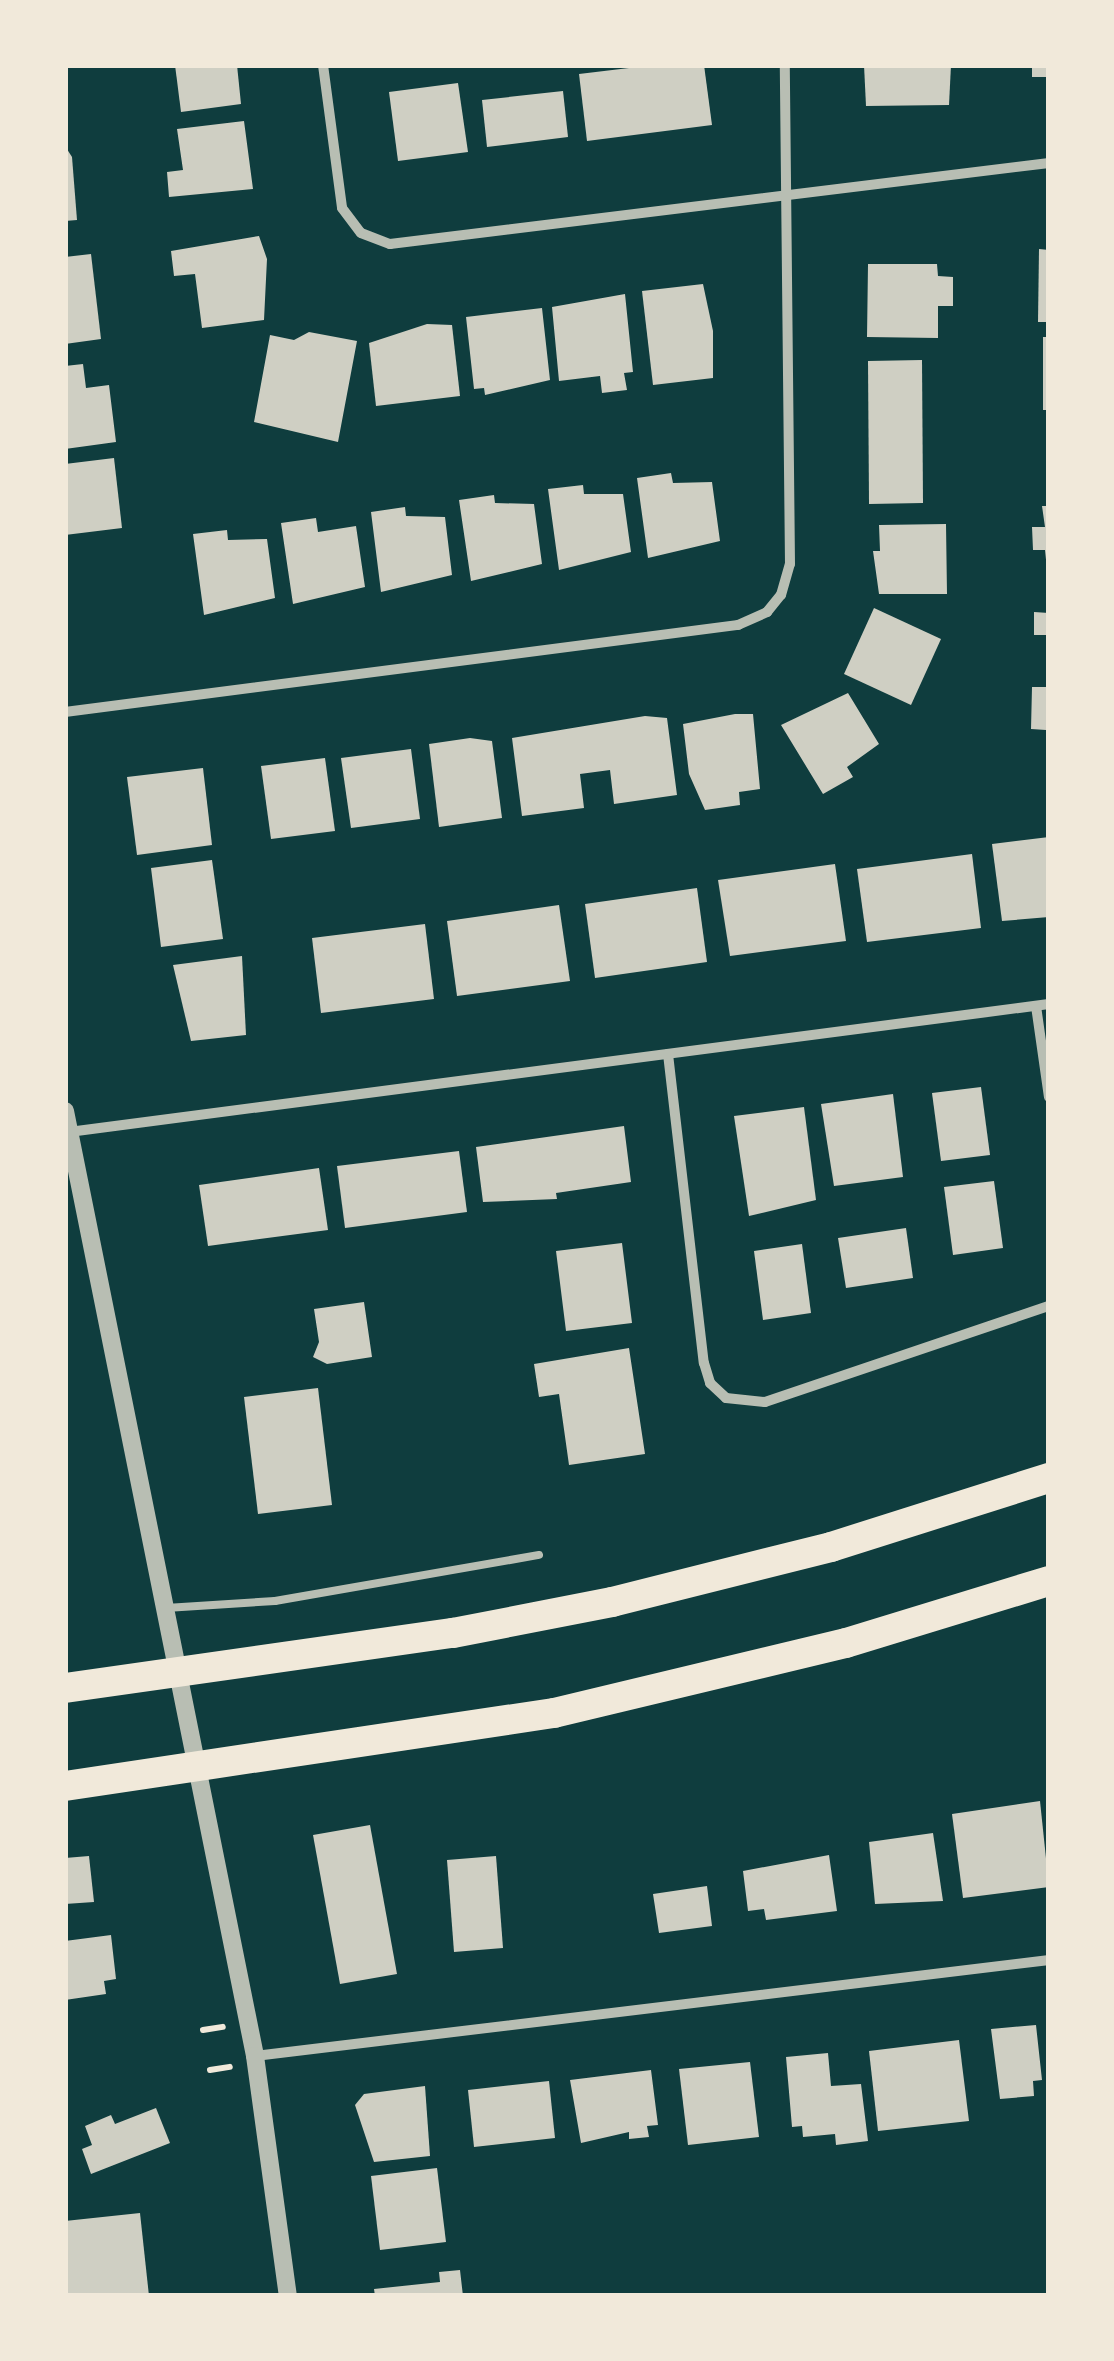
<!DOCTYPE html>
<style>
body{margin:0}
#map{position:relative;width:1114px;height:2361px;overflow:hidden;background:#0f3d3e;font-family:Ubuntu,sans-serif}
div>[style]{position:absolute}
.building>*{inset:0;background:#cfcfc3}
.path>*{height:6px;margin:-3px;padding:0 3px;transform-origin:3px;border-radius:3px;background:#f1e9da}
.service>*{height:8px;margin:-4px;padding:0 4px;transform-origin:4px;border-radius:4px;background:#b8beb3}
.minor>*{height:10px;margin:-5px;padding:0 5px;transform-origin:5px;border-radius:5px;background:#b8beb3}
.tertiary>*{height:18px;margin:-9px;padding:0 9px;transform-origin:9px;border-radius:9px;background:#b8beb3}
.motorway>*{height:30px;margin:-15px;padding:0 15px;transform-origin:15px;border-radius:15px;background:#f1e9da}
span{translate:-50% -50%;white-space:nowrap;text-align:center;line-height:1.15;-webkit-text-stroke:10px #f1e9da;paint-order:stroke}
.frame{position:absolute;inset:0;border:68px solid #f1e9da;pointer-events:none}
</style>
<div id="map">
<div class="building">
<i style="clip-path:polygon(175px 65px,237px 65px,241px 104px,181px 112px)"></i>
<i style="clip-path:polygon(654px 65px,704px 65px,712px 125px,587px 141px,579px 74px)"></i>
<i style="clip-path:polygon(864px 65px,951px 65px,949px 105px,866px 106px)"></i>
<i style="clip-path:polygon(1032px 65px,1049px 65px,1049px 77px,1032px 77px)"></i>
<i style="clip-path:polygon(458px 83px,468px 152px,398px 161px,389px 92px)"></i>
<i style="clip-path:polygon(563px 91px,568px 137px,487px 147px,482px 100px)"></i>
<i style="clip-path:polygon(244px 121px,253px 189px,169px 197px,167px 172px,183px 170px,177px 129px)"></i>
<i style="clip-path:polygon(65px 146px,72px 157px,77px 220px,65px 221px)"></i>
<i style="clip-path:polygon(259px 236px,267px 259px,264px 320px,202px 328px,195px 274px,174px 276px,171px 251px)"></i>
<i style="clip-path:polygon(1039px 249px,1049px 250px,1049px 322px,1038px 322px)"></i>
<i style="clip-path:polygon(91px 254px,101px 339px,65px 344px,65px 257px)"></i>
<i style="clip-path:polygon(868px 264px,937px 264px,938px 276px,953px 277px,953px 306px,938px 306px,938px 338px,867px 337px)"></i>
<i style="clip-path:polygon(703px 284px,713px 331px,713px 378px,653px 385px,642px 291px)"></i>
<i style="clip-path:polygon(625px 294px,633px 372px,624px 373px,627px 390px,602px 393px,600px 376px,559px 381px,552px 307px)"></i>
<i style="clip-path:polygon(542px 308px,550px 380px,485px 395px,484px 388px,474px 389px,466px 317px)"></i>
<i style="clip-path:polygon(427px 324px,452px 325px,460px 396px,376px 406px,369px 343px)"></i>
<i style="clip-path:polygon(309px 332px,357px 341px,338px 442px,254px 422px,270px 335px,294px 340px)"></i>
<i style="clip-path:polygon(1043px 337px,1049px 337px,1049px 410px,1043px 410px)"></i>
<i style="clip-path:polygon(922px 360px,923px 503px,869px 504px,868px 361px)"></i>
<i style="clip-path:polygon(83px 364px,86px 388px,109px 385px,116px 442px,65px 449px,65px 366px)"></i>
<i style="clip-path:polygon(114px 458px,122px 528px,65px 535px,65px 464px)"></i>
<i style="clip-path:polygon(671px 473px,673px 483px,712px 482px,720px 541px,648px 558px,637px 478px)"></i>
<i style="clip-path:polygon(583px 485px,584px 494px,623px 494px,631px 552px,559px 570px,548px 489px)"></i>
<i style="clip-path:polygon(494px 495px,495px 503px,534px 504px,542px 564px,471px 581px,459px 500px)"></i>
<i style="clip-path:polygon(1042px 506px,1049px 506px,1049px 589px,1045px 550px,1033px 550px,1032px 527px,1045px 527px)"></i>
<i style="clip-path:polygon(405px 507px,406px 516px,445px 517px,452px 575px,381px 592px,371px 512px)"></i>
<i style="clip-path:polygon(316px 518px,318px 532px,356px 526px,365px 587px,293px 604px,281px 523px)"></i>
<i style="clip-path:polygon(946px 524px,947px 594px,879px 594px,873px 551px,880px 551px,879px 525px)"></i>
<i style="clip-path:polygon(227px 530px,228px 540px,267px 539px,275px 598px,204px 615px,193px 534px)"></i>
<i style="clip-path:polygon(874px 608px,941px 639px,911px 705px,844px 674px)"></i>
<i style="clip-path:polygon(1034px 612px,1049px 613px,1049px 635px,1034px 635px)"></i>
<i style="clip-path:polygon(1032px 687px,1049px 687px,1049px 765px,1046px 730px,1031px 729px)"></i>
<i style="clip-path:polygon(848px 693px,879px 744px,847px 767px,853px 777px,823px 794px,781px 725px)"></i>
<i style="clip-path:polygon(735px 714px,753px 714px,760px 789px,739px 792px,740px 805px,705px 810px,689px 774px,683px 724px)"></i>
<i style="clip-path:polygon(645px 716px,667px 718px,677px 795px,614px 804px,610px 770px,580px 774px,584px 808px,522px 816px,512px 738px)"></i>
<i style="clip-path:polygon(470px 738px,492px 741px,502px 818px,439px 827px,429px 744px)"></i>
<i style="clip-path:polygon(411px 749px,420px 819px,351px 828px,341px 758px)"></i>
<i style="clip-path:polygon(325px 758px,335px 831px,271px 839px,261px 766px)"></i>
<i style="clip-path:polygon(203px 768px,212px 845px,137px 855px,127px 777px)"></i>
<i style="clip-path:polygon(1049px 837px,1049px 917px,1002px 921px,992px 844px)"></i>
<i style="clip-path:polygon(972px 854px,981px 928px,867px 942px,857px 869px)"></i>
<i style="clip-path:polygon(212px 860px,223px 939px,161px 947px,151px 868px)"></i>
<i style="clip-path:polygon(835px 864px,846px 941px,730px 956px,718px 880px)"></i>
<i style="clip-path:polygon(697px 888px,707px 962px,595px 978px,585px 904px)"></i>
<i style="clip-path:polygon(559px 905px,570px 981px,457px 996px,447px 921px)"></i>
<i style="clip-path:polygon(425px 924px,434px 999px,321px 1013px,312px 938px)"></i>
<i style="clip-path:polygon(242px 956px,246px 1035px,191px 1041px,173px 965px)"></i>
<i style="clip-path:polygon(981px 1087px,990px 1155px,941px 1161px,932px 1093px)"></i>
<i style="clip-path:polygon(893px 1094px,903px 1177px,834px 1186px,821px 1104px)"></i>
<i style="clip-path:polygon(804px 1107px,816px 1200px,749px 1216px,734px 1116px)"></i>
<i style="clip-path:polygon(624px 1126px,631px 1182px,556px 1193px,557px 1199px,483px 1202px,476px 1147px)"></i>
<i style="clip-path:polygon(459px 1151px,467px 1212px,345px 1228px,337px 1166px)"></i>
<i style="clip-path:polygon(319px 1168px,328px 1230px,208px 1246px,199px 1185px)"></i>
<i style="clip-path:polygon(994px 1181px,1003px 1248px,953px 1255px,944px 1187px)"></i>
<i style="clip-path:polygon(906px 1228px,913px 1278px,846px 1288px,838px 1238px)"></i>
<i style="clip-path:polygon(622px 1243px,632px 1323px,566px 1331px,556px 1251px)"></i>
<i style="clip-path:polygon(802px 1244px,811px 1313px,763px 1320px,754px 1251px)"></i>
<i style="clip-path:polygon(364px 1302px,372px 1357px,327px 1364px,313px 1357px,319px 1342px,314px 1309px)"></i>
<i style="clip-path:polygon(629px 1348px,645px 1454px,569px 1465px,559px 1394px,539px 1397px,534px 1364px)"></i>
<i style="clip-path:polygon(318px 1388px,332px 1505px,258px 1514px,244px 1397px)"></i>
<i style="clip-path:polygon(1040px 1801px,1049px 1887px,963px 1898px,952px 1814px)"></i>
<i style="clip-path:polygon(370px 1825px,397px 1974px,340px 1984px,313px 1835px)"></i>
<i style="clip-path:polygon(933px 1833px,943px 1901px,875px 1904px,869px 1842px)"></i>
<i style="clip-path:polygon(829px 1855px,837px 1911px,766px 1920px,764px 1909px,748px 1911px,743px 1871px)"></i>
<i style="clip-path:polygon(89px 1856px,94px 1902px,65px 1904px,65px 1858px)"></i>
<i style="clip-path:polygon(496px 1856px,503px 1948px,454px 1952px,447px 1860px)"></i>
<i style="clip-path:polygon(707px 1886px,712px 1926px,659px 1933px,653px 1894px)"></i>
<i style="clip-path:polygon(111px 1935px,116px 1979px,104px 1981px,106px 1994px,65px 2000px,65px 1941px)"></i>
<i style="clip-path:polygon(1036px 2025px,1042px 2080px,1033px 2081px,1034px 2096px,1000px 2099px,991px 2029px)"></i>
<i style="clip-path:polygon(959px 2040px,969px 2121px,878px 2131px,869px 2051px)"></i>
<i style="clip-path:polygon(828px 2053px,831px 2086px,861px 2084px,868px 2141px,836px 2145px,835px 2134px,803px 2137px,802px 2126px,792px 2127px,786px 2057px)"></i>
<i style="clip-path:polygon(750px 2062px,759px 2137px,688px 2145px,679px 2069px)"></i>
<i style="clip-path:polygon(651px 2070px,658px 2125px,647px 2126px,649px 2137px,629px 2139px,629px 2132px,581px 2143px,570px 2080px)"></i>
<i style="clip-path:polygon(549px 2081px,555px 2138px,474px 2147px,468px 2090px)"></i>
<i style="clip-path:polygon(425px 2086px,430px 2156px,374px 2162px,355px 2105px,364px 2094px)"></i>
<i style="clip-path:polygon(156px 2108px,170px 2143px,91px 2174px,82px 2149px,92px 2145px,85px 2126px,111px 2115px,115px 2124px)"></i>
<i style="clip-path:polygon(437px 2168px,446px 2242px,380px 2250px,371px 2176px)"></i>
<i style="clip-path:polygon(140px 2213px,149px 2296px,65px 2296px,65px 2221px)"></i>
<i style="clip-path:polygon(460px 2270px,463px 2296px,375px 2296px,374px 2289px,440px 2282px,439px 2272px)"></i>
</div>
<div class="path">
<i style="left:203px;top:2030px;width:20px;rotate:-9deg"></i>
<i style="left:210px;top:2070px;width:20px;rotate:-9deg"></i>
</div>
<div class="service">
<i style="left:166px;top:1608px;width:109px;rotate:-3.7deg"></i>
<i style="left:275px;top:1601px;width:268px;rotate:-9.9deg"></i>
</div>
<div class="minor">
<i style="left:323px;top:65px;width:144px;rotate:82.4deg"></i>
<i style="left:342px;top:208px;width:31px;rotate:53deg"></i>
<i style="left:361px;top:233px;width:31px;rotate:21deg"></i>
<i style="left:390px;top:244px;width:664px;rotate:-7.01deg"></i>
<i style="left:65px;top:712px;width:679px;rotate:-7.37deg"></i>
<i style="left:738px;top:625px;width:32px;rotate:-24deg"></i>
<i style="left:767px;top:612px;width:22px;rotate:-51deg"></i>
<i style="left:781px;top:595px;width:32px;rotate:-74deg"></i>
<i style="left:790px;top:564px;width:499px;rotate:-90.6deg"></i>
<i style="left:1036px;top:1006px;width:92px;rotate:81.9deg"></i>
<i style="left:668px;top:1054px;width:311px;rotate:83.4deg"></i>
<i style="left:704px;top:1363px;width:21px;rotate:73deg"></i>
<i style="left:710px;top:1383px;width:22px;rotate:43deg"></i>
<i style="left:726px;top:1398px;width:39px;rotate:6deg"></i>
<i style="left:765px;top:1402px;width:300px;rotate:-18.7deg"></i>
<i style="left:69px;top:1132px;width:988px;rotate:-7.44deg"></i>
<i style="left:255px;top:2056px;width:800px;rotate:-6.89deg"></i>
</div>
<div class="tertiary">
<i style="left:65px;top:1111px;width:964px;rotate:78.63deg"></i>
<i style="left:255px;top:2056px;width:242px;rotate:82.2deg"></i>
</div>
<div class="motorway">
<i style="left:65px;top:1688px;width:392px;rotate:-8.1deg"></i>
<i style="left:453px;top:1633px;width:162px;rotate:-11deg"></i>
<i style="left:612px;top:1602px;width:226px;rotate:-14.1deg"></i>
<i style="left:831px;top:1547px;width:229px;rotate:-17.6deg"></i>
<i style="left:65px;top:1786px;width:494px;rotate:-8.5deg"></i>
<i style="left:554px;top:1713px;width:300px;rotate:-13.5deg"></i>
<i style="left:846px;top:1643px;width:212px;rotate:-17deg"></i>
</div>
<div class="frame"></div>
</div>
